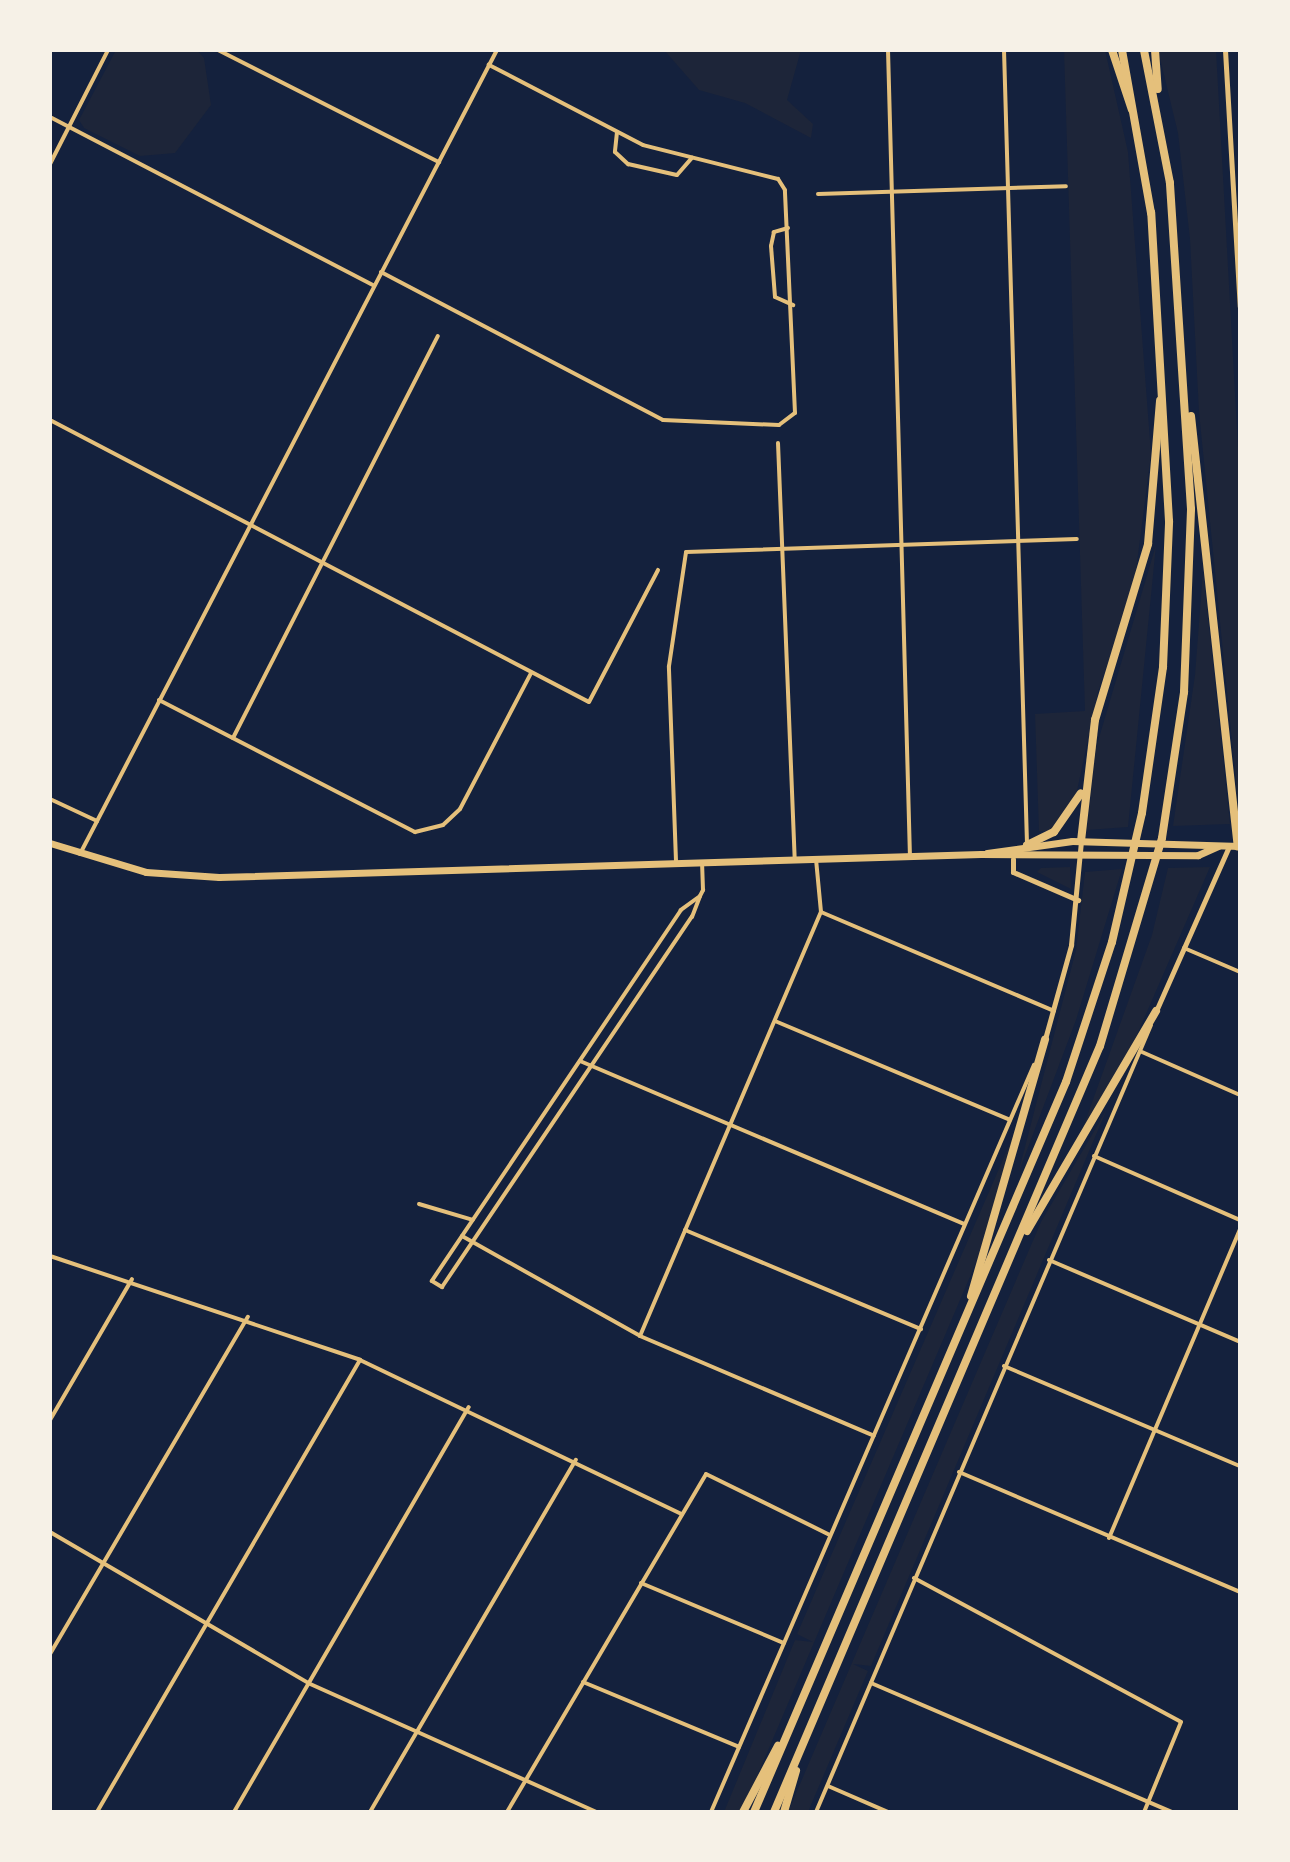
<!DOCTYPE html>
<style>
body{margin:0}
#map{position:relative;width:1290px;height:1862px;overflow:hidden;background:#14213d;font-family:Jost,sans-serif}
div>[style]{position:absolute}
.green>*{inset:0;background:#1d2539}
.minor>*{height:4px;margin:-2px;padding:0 2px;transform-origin:2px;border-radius:2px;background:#e5c07b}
.tertiary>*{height:5px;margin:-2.5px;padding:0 2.5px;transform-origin:2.5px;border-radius:2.5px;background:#e5c07b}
.primary>*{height:7px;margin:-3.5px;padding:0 3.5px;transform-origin:3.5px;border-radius:3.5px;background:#e5c07b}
.motorway>*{height:8px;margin:-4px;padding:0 4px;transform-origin:4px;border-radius:4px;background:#e5c07b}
span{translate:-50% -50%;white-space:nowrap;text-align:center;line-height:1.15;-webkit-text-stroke:8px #f6f1e7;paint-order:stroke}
.frame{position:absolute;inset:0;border:52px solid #f6f1e7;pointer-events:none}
</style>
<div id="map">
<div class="green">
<i style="clip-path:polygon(116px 50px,197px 50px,204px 58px,211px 105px,175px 153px,140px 156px,84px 128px,79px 120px)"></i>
<i style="clip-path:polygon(664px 50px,801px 50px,787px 100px,813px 124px,811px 138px,745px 103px,699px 90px)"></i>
<i style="clip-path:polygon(1064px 50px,1105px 50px,1128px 152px,1151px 454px,1134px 586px,1098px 692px,1077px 791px,1066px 815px,1051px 831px,1039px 831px,1035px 714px,1085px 711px)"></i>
<i style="clip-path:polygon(1158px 50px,1216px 50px,1240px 484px,1240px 821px,1199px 412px,1190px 239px,1178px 133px)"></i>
<i style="clip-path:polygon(1156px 545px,1128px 827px,1087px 830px,1096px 748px)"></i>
<i style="clip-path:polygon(1203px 571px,1230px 824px,1173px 826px,1195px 675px)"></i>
<i style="clip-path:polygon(1070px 867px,1071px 889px,1037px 872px,1041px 868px)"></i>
<i style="clip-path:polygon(1210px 867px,1129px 1053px,1075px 1150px,1152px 935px,1168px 868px)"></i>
<i style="clip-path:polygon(1122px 869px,1076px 1020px,1018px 1174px,1076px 950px,1085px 872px)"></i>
<i style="clip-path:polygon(1107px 1109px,871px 1666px,853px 1664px,868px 1671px,808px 1812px,788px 1812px,1041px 1222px)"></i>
<i style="clip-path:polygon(1021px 1118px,989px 1232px,752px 1788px,741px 1812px,724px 1812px,795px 1640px,813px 1642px,797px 1634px)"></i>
</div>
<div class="minor">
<i style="left:218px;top:50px;width:248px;rotate:26.9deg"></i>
<i style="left:888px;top:50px;width:806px;rotate:88.44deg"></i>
<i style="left:1004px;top:50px;width:793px;rotate:88.34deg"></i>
<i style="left:50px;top:117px;width:365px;rotate:27.5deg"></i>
<i style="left:617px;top:132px;width:20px;rotate:96deg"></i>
<i style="left:615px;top:152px;width:18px;rotate:43deg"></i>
<i style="left:628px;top:164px;width:50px;rotate:12.7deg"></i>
<i style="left:677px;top:175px;width:23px;rotate:-49deg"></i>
<i style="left:50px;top:164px;width:128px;rotate:-63deg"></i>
<i style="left:818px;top:194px;width:248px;rotate:-1.8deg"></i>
<i style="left:788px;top:228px;width:15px;rotate:164deg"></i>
<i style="left:774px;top:232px;width:14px;rotate:102deg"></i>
<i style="left:771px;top:246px;width:51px;rotate:85.5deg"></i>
<i style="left:775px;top:297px;width:20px;rotate:24deg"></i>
<i style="left:381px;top:272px;width:318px;rotate:27.7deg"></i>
<i style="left:663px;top:420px;width:116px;rotate:2.5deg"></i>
<i style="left:779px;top:425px;width:20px;rotate:-37deg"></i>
<i style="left:795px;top:413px;width:223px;rotate:-92.6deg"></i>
<i style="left:785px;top:190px;width:13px;rotate:-122deg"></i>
<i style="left:778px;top:179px;width:139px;rotate:-165.9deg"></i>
<i style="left:643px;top:145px;width:174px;rotate:-152.5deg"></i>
<i style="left:50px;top:420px;width:608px;rotate:27.62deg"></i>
<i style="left:589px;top:702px;width:149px;rotate:-62.4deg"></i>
<i style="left:778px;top:443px;width:417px;rotate:87.7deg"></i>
<i style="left:159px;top:700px;width:288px;rotate:27.3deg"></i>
<i style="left:415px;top:832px;width:29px;rotate:-14deg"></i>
<i style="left:443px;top:825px;width:23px;rotate:-43deg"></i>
<i style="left:460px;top:809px;width:153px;rotate:-62.4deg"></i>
<i style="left:233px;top:738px;width:451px;rotate:-63deg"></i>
<i style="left:50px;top:799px;width:52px;rotate:25.1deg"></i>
<i style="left:80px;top:854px;width:906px;rotate:-62.59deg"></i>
<i style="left:676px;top:861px;width:195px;rotate:-92.1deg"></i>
<i style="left:669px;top:666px;width:115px;rotate:-81.5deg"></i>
<i style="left:686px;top:552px;width:391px;rotate:-1.9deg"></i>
<i style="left:700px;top:896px;width:24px;rotate:144deg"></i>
<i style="left:681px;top:910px;width:447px;rotate:123.9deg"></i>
<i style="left:432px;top:1281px;width:12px;rotate:31deg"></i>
<i style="left:442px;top:1287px;width:447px;rotate:-56deg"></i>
<i style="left:692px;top:917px;width:22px;rotate:-69deg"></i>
<i style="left:700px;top:896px;width:7px;rotate:-63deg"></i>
<i style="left:703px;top:890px;width:27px;rotate:-92deg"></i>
<i style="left:821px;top:912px;width:253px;rotate:23deg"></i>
<i style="left:1184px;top:948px;width:61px;rotate:23.2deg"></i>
<i style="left:775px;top:1021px;width:255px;rotate:22.8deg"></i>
<i style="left:1142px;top:1052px;width:107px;rotate:23.7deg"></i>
<i style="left:580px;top:1061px;width:417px;rotate:23deg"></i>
<i style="left:1094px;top:1156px;width:159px;rotate:23.7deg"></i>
<i style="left:419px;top:1204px;width:56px;rotate:16.5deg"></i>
<i style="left:685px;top:1230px;width:256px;rotate:22.8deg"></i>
<i style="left:462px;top:1236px;width:204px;rotate:29.3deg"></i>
<i style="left:640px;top:1336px;width:254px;rotate:23.1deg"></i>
<i style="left:50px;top:1256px;width:327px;rotate:18.5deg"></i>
<i style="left:360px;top:1360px;width:357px;rotate:25.6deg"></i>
<i style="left:1049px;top:1260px;width:208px;rotate:23.2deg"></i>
<i style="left:640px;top:1336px;width:461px;rotate:-66.9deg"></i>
<i style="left:821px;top:912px;width:53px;rotate:-95.4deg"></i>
<i style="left:1004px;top:1366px;width:256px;rotate:23deg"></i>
<i style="left:50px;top:1420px;width:163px;rotate:-59.8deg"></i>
<i style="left:959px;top:1472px;width:306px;rotate:23.1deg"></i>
<i style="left:50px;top:1532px;width:299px;rotate:30.3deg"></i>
<i style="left:308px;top:1683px;width:316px;rotate:24.1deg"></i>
<i style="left:1109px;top:1538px;width:335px;rotate:-67deg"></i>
<i style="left:914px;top:1578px;width:303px;rotate:28.3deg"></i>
<i style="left:1181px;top:1722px;width:97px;rotate:112.3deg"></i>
<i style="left:641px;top:1583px;width:155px;rotate:22.8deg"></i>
<i style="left:50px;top:1654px;width:391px;rotate:-59.6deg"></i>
<i style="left:583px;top:1682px;width:169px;rotate:22.6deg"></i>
<i style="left:871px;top:1683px;width:327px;rotate:23.2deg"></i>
<i style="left:828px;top:1786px;width:65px;rotate:23.4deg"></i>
<i style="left:97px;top:1812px;width:523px;rotate:-59.81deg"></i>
<i style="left:234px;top:1812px;width:468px;rotate:-59.9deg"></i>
<i style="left:370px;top:1812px;width:408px;rotate:-59.7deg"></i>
<i style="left:507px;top:1812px;width:392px;rotate:-59.5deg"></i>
<i style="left:706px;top:1474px;width:138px;rotate:26.2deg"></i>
<i style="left:711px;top:1812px;width:814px;rotate:-66.62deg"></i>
<i style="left:816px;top:1812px;width:855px;rotate:-66.94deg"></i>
</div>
<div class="tertiary">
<i style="left:1225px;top:50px;width:257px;rotate:86.7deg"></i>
<i style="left:1013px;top:859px;width:13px;rotate:90deg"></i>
<i style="left:1013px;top:872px;width:71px;rotate:23.3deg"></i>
<i style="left:1156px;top:1011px;width:180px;rotate:-66.1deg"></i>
<i style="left:1045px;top:1039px;width:98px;rotate:-74.5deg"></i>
<i style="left:1071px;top:945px;width:104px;rotate:-84.5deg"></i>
</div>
<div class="primary">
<i style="left:50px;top:843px;width:100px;rotate:16.8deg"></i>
<i style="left:146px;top:872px;width:73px;rotate:3.9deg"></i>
<i style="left:219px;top:877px;width:762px;rotate:-1.73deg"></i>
<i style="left:981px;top:854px;width:217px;rotate:0.3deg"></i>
<i style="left:1198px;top:855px;width:22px;rotate:-24deg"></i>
<i style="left:987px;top:853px;width:86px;rotate:-8deg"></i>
<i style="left:1072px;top:841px;width:168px;rotate:1.7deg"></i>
</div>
<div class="motorway">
<i style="left:1112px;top:50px;width:63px;rotate:71.6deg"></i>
<i style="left:1155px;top:50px;width:39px;rotate:86deg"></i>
<i style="left:1191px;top:416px;width:433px;rotate:83.8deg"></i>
<i style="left:1081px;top:841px;width:122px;rotate:-83.4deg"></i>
<i style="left:1095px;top:720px;width:184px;rotate:-73.2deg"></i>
<i style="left:1148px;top:544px;width:144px;rotate:-85.2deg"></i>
<i style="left:1027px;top:845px;width:30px;rotate:-26deg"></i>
<i style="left:1054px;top:832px;width:47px;rotate:-55.3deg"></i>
<i style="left:1027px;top:1231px;width:255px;rotate:-59.6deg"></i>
<i style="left:971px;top:1296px;width:267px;rotate:-73.9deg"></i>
<i style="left:743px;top:1812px;width:75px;rotate:-62.1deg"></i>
<i style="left:754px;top:1812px;width:794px;rotate:-66.86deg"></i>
<i style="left:1066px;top:1082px;width:147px;rotate:-71.8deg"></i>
<i style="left:1112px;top:942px;width:132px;rotate:-76.9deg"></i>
<i style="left:1142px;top:813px;width:148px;rotate:-81.8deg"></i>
<i style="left:1163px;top:667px;width:146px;rotate:-87.6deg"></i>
<i style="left:1169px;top:521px;width:309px;rotate:-93.3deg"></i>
<i style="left:1151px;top:213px;width:166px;rotate:-100.1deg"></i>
<i style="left:774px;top:1812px;width:832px;rotate:-66.95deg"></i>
<i style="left:1100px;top:1046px;width:217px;rotate:-73.4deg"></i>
<i style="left:1162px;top:838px;width:148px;rotate:-81.4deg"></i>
<i style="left:1184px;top:692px;width:183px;rotate:-87.8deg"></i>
<i style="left:1191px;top:509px;width:327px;rotate:-93.7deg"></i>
<i style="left:1170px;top:183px;width:136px;rotate:-101.1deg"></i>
<i style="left:784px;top:1812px;width:43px;rotate:-73.7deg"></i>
</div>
<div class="frame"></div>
</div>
